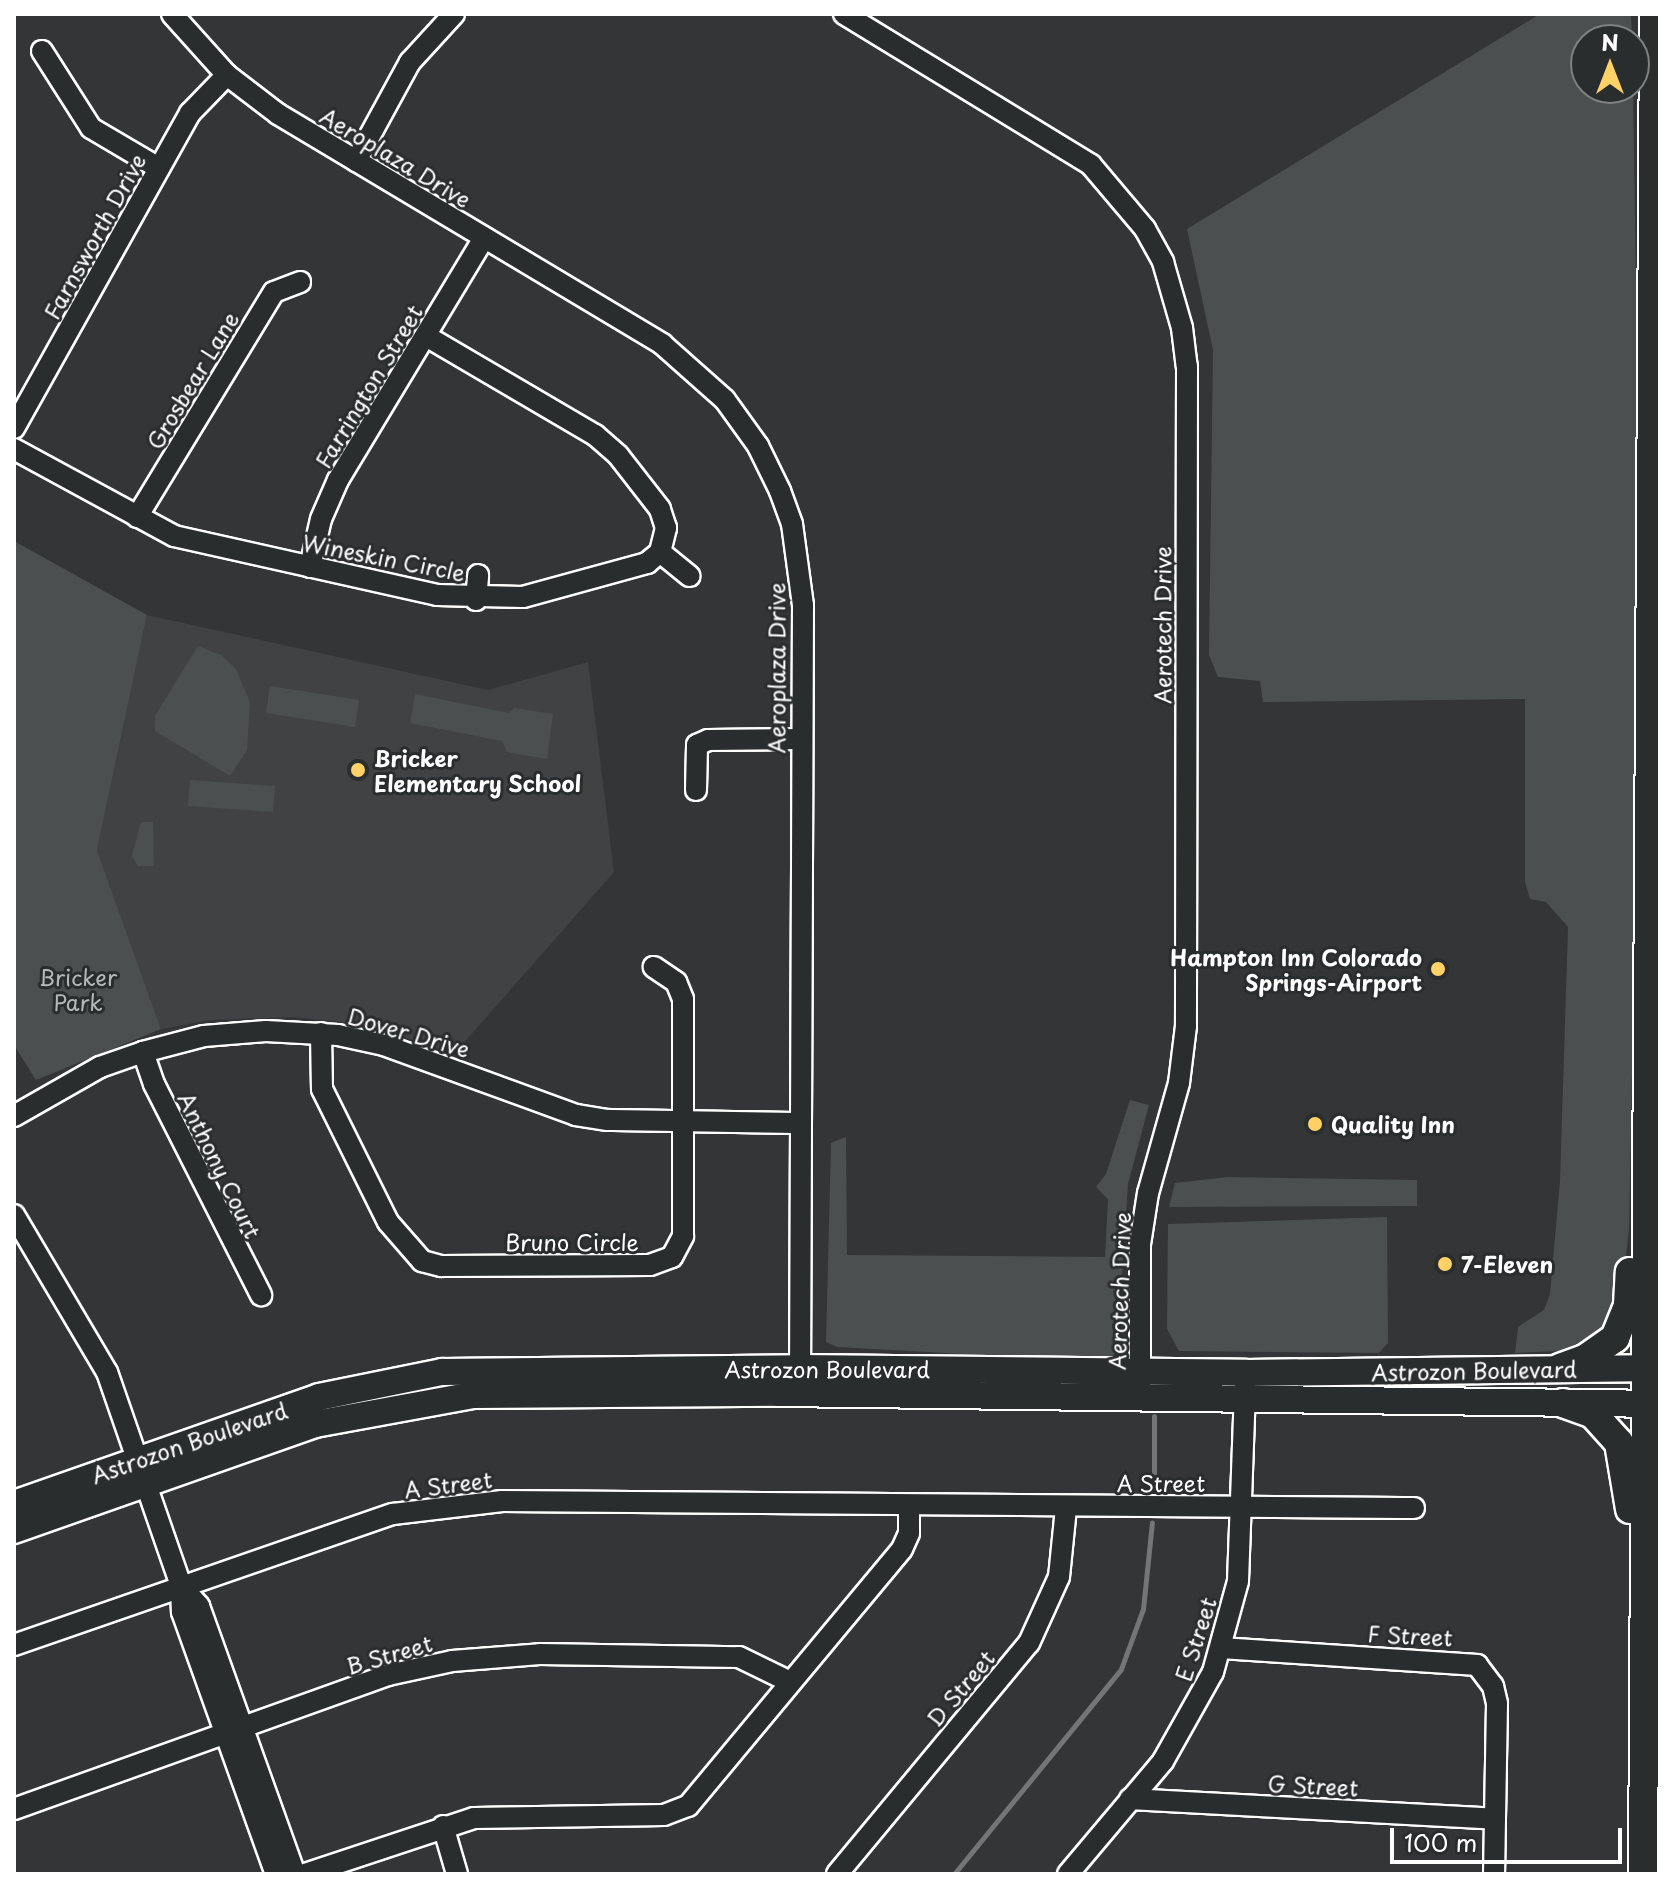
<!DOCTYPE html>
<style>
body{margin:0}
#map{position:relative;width:1674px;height:1888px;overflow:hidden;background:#333536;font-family:"Playpen Sans",sans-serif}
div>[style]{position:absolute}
.built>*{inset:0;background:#404243}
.green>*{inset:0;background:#4c4f50}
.stream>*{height:5px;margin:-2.5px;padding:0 2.5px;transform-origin:2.5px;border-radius:2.5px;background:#737576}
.roads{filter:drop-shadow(2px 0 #fff) drop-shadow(-2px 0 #fff) drop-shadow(0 2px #fff) drop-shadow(0 -2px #fff)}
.minor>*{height:20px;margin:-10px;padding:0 10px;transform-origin:10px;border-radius:10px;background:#2a2d2e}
.major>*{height:26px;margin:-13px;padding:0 13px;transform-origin:13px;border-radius:13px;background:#2a2d2e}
.highway>*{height:28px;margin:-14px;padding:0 14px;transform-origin:14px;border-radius:14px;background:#2a2d2e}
.dots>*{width:22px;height:22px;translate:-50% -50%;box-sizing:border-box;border:4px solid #2a2d2e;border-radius:50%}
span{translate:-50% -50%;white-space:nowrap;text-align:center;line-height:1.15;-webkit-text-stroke:6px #2a2d2e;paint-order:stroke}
.street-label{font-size:22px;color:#fff}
.poi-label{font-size:22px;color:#fff;font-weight:700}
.left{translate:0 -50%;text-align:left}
.right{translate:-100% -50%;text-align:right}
.park-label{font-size:22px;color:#b7b9b9}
.frame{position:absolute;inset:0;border:16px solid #fff;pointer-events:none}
.north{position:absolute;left:1570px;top:24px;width:80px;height:80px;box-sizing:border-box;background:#2a2d2e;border:2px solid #7f8182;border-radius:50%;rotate:0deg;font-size:22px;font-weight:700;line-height:32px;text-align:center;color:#fff}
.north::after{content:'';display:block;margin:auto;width:28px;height:36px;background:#ffd166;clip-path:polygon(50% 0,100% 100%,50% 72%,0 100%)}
.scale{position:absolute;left:1390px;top:1828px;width:232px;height:36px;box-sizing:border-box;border:4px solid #fff;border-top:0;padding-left:10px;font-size:24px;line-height:28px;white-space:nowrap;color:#fff;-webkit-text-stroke:6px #2a2d2e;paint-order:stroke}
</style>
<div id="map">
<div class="built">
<i style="clip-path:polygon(147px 615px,488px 690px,588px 662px,614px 872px,454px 1054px,368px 1025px,294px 1017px,211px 1020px,161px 1029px,97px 850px)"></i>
</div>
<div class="green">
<i style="clip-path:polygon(1540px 14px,1631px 14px,1632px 40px,1586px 40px,1586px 88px,1633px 88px,1641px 610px,1629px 1228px,1621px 1303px,1601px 1333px,1559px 1351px,1515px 1353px,1518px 1327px,1544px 1310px,1550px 1294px,1560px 1181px,1568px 927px,1546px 902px,1530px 899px,1525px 882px,1525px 699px,1263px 702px,1260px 681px,1218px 677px,1209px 655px,1213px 350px,1187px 229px)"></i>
<i style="clip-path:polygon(14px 541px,147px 615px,97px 850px,161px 1029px,36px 1080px,14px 1045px)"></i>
<i style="clip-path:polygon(198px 646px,221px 655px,236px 669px,250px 702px,247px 750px,230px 776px,155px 731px,155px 716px)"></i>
<i style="clip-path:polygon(270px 686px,359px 700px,355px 727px,266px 713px)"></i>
<i style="clip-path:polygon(415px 694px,509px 713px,514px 708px,553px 714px,547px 759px,507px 752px,502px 741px,410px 723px)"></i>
<i style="clip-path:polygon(190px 780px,275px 786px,273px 812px,188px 806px)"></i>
<i style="clip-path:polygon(141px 822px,153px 822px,154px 866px,138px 866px,132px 856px)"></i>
<i style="clip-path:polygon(1130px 1100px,1149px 1105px,1128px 1184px,1117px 1351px,1107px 1362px,837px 1347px,826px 1342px,831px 1143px,846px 1137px,847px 1255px,1105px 1257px,1108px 1199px,1096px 1187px,1106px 1174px)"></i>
<i style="clip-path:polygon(1228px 1177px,1417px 1180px,1417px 1206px,1169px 1207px,1175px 1183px)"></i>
<i style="clip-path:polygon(1387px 1217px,1388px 1343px,1379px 1353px,1179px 1351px,1167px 1329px,1168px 1224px)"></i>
</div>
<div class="stream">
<i style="left:1154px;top:1416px;width:69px;rotate:90deg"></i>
<i style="left:954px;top:1874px;width:264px;rotate:-50.8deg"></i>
<i style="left:1121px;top:1669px;width:64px;rotate:-69.9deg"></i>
<i style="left:1143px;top:1609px;width:87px;rotate:-84.1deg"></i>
</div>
<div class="roads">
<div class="minor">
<i style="left:172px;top:14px;width:82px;rotate:48deg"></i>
<i style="left:227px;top:75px;width:64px;rotate:37.4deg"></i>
<i style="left:278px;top:114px;width:448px;rotate:30.9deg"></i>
<i style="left:662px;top:344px;width:84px;rotate:41.6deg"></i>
<i style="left:725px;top:400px;width:57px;rotate:54.3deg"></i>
<i style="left:758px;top:446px;width:50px;rotate:63.9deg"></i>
<i style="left:780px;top:491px;width:35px;rotate:70deg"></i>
<i style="left:792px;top:524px;width:82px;rotate:82.3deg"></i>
<i style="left:803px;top:605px;width:777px;rotate:90.22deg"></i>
<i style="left:844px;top:14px;width:289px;rotate:31.4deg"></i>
<i style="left:1091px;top:165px;width:84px;rotate:49.8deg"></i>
<i style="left:1145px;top:229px;width:38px;rotate:61deg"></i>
<i style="left:1163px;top:262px;width:69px;rotate:73.9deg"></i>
<i style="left:1182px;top:328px;width:38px;rotate:83deg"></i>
<i style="left:1187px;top:366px;width:660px;rotate:90.09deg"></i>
<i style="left:1186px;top:1026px;width:57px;rotate:97deg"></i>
<i style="left:1179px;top:1083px;width:114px;rotate:105.7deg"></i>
<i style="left:1148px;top:1193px;width:52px;rotate:98.9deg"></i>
<i style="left:1140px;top:1244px;width:142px;rotate:90deg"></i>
<i style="left:42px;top:51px;width:91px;rotate:57.5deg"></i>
<i style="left:91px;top:128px;width:79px;rotate:30.5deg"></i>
<i style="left:356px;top:161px;width:113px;rotate:-61.4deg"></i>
<i style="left:410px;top:62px;width:65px;rotate:-47.5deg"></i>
<i style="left:14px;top:428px;width:361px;rotate:-60.8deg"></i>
<i style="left:190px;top:113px;width:53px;rotate:-45.8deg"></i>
<i style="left:14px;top:449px;width:182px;rotate:28.5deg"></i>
<i style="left:174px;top:536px;width:270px;rotate:12.6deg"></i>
<i style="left:437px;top:595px;width:86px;rotate:1.3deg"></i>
<i style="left:523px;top:597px;width:129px;rotate:-15.3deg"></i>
<i style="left:647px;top:563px;width:17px;rotate:-40deg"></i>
<i style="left:660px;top:552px;width:25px;rotate:-76deg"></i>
<i style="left:666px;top:528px;width:20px;rotate:-108deg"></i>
<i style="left:660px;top:509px;width:68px;rotate:-127.9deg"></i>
<i style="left:618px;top:455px;width:30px;rotate:-139deg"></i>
<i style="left:595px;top:435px;width:196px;rotate:-149.6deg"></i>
<i style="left:137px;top:517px;width:263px;rotate:-58.7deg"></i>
<i style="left:274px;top:292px;width:28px;rotate:-21deg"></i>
<i style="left:660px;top:552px;width:38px;rotate:39deg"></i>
<i style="left:310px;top:567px;width:49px;rotate:-77.1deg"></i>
<i style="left:321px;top:519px;width:43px;rotate:-66.4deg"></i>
<i style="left:338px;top:480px;width:283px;rotate:-58.9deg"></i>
<i style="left:476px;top:600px;width:25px;rotate:-85deg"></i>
<i style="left:696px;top:790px;width:45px;rotate:-88.7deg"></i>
<i style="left:697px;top:745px;width:12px;rotate:-24deg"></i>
<i style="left:708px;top:740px;width:93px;rotate:-0.6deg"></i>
<i style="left:321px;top:1033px;width:56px;rotate:89deg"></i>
<i style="left:322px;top:1089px;width:148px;rotate:63.6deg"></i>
<i style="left:388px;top:1222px;width:52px;rotate:48.9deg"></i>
<i style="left:422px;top:1261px;width:20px;rotate:15deg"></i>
<i style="left:441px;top:1266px;width:209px;rotate:-0.3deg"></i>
<i style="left:650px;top:1265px;width:23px;rotate:-20deg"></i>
<i style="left:672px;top:1257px;width:24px;rotate:-62deg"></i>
<i style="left:683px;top:1236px;width:237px;rotate:-90deg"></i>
<i style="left:683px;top:999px;width:18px;rotate:-112deg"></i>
<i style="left:676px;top:982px;width:27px;rotate:-146deg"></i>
<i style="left:143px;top:1052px;width:34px;rotate:71deg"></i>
<i style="left:154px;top:1084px;width:237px;rotate:63.1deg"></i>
<i style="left:14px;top:1116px;width:99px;rotate:-29.7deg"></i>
<i style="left:100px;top:1067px;width:46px;rotate:-19.2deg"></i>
<i style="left:143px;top:1052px;width:63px;rotate:-14.7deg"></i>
<i style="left:204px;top:1036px;width:62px;rotate:-4.6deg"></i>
<i style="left:266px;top:1031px;width:72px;rotate:3.2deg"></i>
<i style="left:338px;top:1035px;width:47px;rotate:12.3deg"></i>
<i style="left:384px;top:1045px;width:204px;rotate:20deg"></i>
<i style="left:576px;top:1115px;width:32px;rotate:9deg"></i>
<i style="left:608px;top:1120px;width:192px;rotate:0.9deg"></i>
<i style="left:14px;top:1215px;width:182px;rotate:59.4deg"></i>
<i style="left:107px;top:1372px;width:226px;rotate:70.9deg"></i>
<i style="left:181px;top:1586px;width:26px;rotate:88deg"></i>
<i style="left:182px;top:1612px;width:278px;rotate:70.3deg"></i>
<i style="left:181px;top:1586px;width:27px;rotate:48deg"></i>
<i style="left:199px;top:1606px;width:285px;rotate:70.3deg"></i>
<i style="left:14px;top:1645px;width:401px;rotate:-19.1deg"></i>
<i style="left:393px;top:1514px;width:110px;rotate:-6.8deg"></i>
<i style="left:502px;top:1501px;width:912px;rotate:0.44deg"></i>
<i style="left:1221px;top:1648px;width:257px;rotate:3.8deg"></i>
<i style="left:1477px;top:1665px;width:26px;rotate:53deg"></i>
<i style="left:1493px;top:1686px;width:18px;rotate:77deg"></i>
<i style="left:1497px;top:1704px;width:170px;rotate:91deg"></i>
<i style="left:1130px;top:1799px;width:365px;rotate:3.1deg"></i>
<i style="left:14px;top:1809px;width:397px;rotate:-19.7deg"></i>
<i style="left:388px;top:1675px;width:66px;rotate:-12.3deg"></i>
<i style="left:452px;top:1661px;width:88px;rotate:-4.5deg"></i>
<i style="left:540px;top:1654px;width:199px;rotate:0.9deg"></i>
<i style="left:739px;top:1657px;width:57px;rotate:26.1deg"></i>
<i style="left:443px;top:1826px;width:50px;rotate:73.7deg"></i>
<i style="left:305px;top:1874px;width:178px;rotate:-18.3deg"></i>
<i style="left:474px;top:1818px;width:190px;rotate:-0.9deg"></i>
<i style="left:664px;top:1815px;width:26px;rotate:-21deg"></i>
<i style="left:688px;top:1806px;width:334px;rotate:-50.2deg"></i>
<i style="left:902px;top:1549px;width:17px;rotate:-66deg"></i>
<i style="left:909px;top:1533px;width:25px;rotate:-90deg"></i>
<i style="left:837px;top:1874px;width:300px;rotate:-50.3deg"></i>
<i style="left:1029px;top:1643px;width:72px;rotate:-65.6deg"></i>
<i style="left:1059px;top:1577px;width:69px;rotate:-84.2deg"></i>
<i style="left:1068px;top:1874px;width:148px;rotate:-49.9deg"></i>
<i style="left:1163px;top:1761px;width:102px;rotate:-60.7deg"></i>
<i style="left:1213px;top:1672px;width:94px;rotate:-74.6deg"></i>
<i style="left:1238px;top:1581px;width:195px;rotate:-87.9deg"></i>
</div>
<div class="major">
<i style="left:14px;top:1504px;width:323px;rotate:-19.3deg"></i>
<i style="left:319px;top:1397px;width:126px;rotate:-11.5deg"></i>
<i style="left:442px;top:1372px;width:359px;rotate:-0.6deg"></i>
<i style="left:801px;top:1368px;width:445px;rotate:0.6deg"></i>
<i style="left:1246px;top:1373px;width:414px;rotate:-0.7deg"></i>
<i style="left:14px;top:1530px;width:319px;rotate:-19.4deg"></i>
<i style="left:315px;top:1424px;width:161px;rotate:-10.4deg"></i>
<i style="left:473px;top:1395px;width:305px;rotate:-0.4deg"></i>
<i style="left:778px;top:1393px;width:882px;rotate:0.71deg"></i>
</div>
<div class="highway">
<i style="left:1560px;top:1368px;width:27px;rotate:-20deg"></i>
<i style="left:1585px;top:1359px;width:37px;rotate:-35deg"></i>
<i style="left:1615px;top:1338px;width:35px;rotate:-68deg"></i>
<i style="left:1628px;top:1305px;width:33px;rotate:-87deg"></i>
<i style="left:1563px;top:1403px;width:32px;rotate:20deg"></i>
<i style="left:1593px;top:1414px;width:39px;rotate:48deg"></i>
<i style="left:1619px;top:1443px;width:67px;rotate:80.5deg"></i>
<i style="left:1643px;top:1874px;width:1860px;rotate:-89.66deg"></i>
</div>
</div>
<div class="dots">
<i style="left:358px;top:770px;background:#ffd166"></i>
<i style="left:1438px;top:969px;background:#ffd166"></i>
<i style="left:1315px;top:1124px;background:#ffd166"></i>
<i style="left:1445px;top:1264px;background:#ffd166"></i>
</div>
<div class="street-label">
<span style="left:396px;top:157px;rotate:31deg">Aeroplaza Drive</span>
<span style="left:94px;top:236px;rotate:-61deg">Farnsworth Drive</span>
<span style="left:192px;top:380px;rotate:-59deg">Grosbear Lane</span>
<span style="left:368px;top:386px;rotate:-59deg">Farrington Street</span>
<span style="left:384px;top:557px;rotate:11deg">Wineskin Circle</span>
<span style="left:1162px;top:625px;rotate:-90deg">Aerotech Drive</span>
<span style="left:776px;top:668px;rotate:-90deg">Aeroplaza Drive</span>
<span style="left:409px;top:1032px;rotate:16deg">Dover Drive</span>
<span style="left:220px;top:1165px;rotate:64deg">Anthony Court</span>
<span style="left:572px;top:1242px">Bruno Circle</span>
<span style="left:1119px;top:1291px;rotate:-88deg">Aerotech Drive</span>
<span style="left:827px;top:1369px">Astrozon Boulevard</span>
<span style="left:1474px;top:1370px;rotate:-1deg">Astrozon Boulevard</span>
<span style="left:189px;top:1442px;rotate:-19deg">Astrozon Boulevard</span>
<span style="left:1161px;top:1483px">A Street</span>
<span style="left:448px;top:1484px;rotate:-7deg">A Street</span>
<span style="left:1410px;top:1635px;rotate:3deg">F Street</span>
<span style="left:1195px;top:1639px;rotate:-72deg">E Street</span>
<span style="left:389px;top:1654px;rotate:-16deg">B Street</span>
<span style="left:960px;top:1688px;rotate:-50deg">D Street</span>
<span style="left:1313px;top:1785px;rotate:3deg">G Street</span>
</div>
<div class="poi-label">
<span class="left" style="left:374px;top:770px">Bricker<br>Elementary School</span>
<span class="right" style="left:1422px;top:969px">Hampton Inn Colorado<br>Springs-Airport</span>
<span class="left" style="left:1331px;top:1124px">Quality Inn</span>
<span class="left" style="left:1461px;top:1264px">7-Eleven</span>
</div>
<div class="park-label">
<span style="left:78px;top:989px">Bricker<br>Park</span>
</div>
<div class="frame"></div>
<div class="north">N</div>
<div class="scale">100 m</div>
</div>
